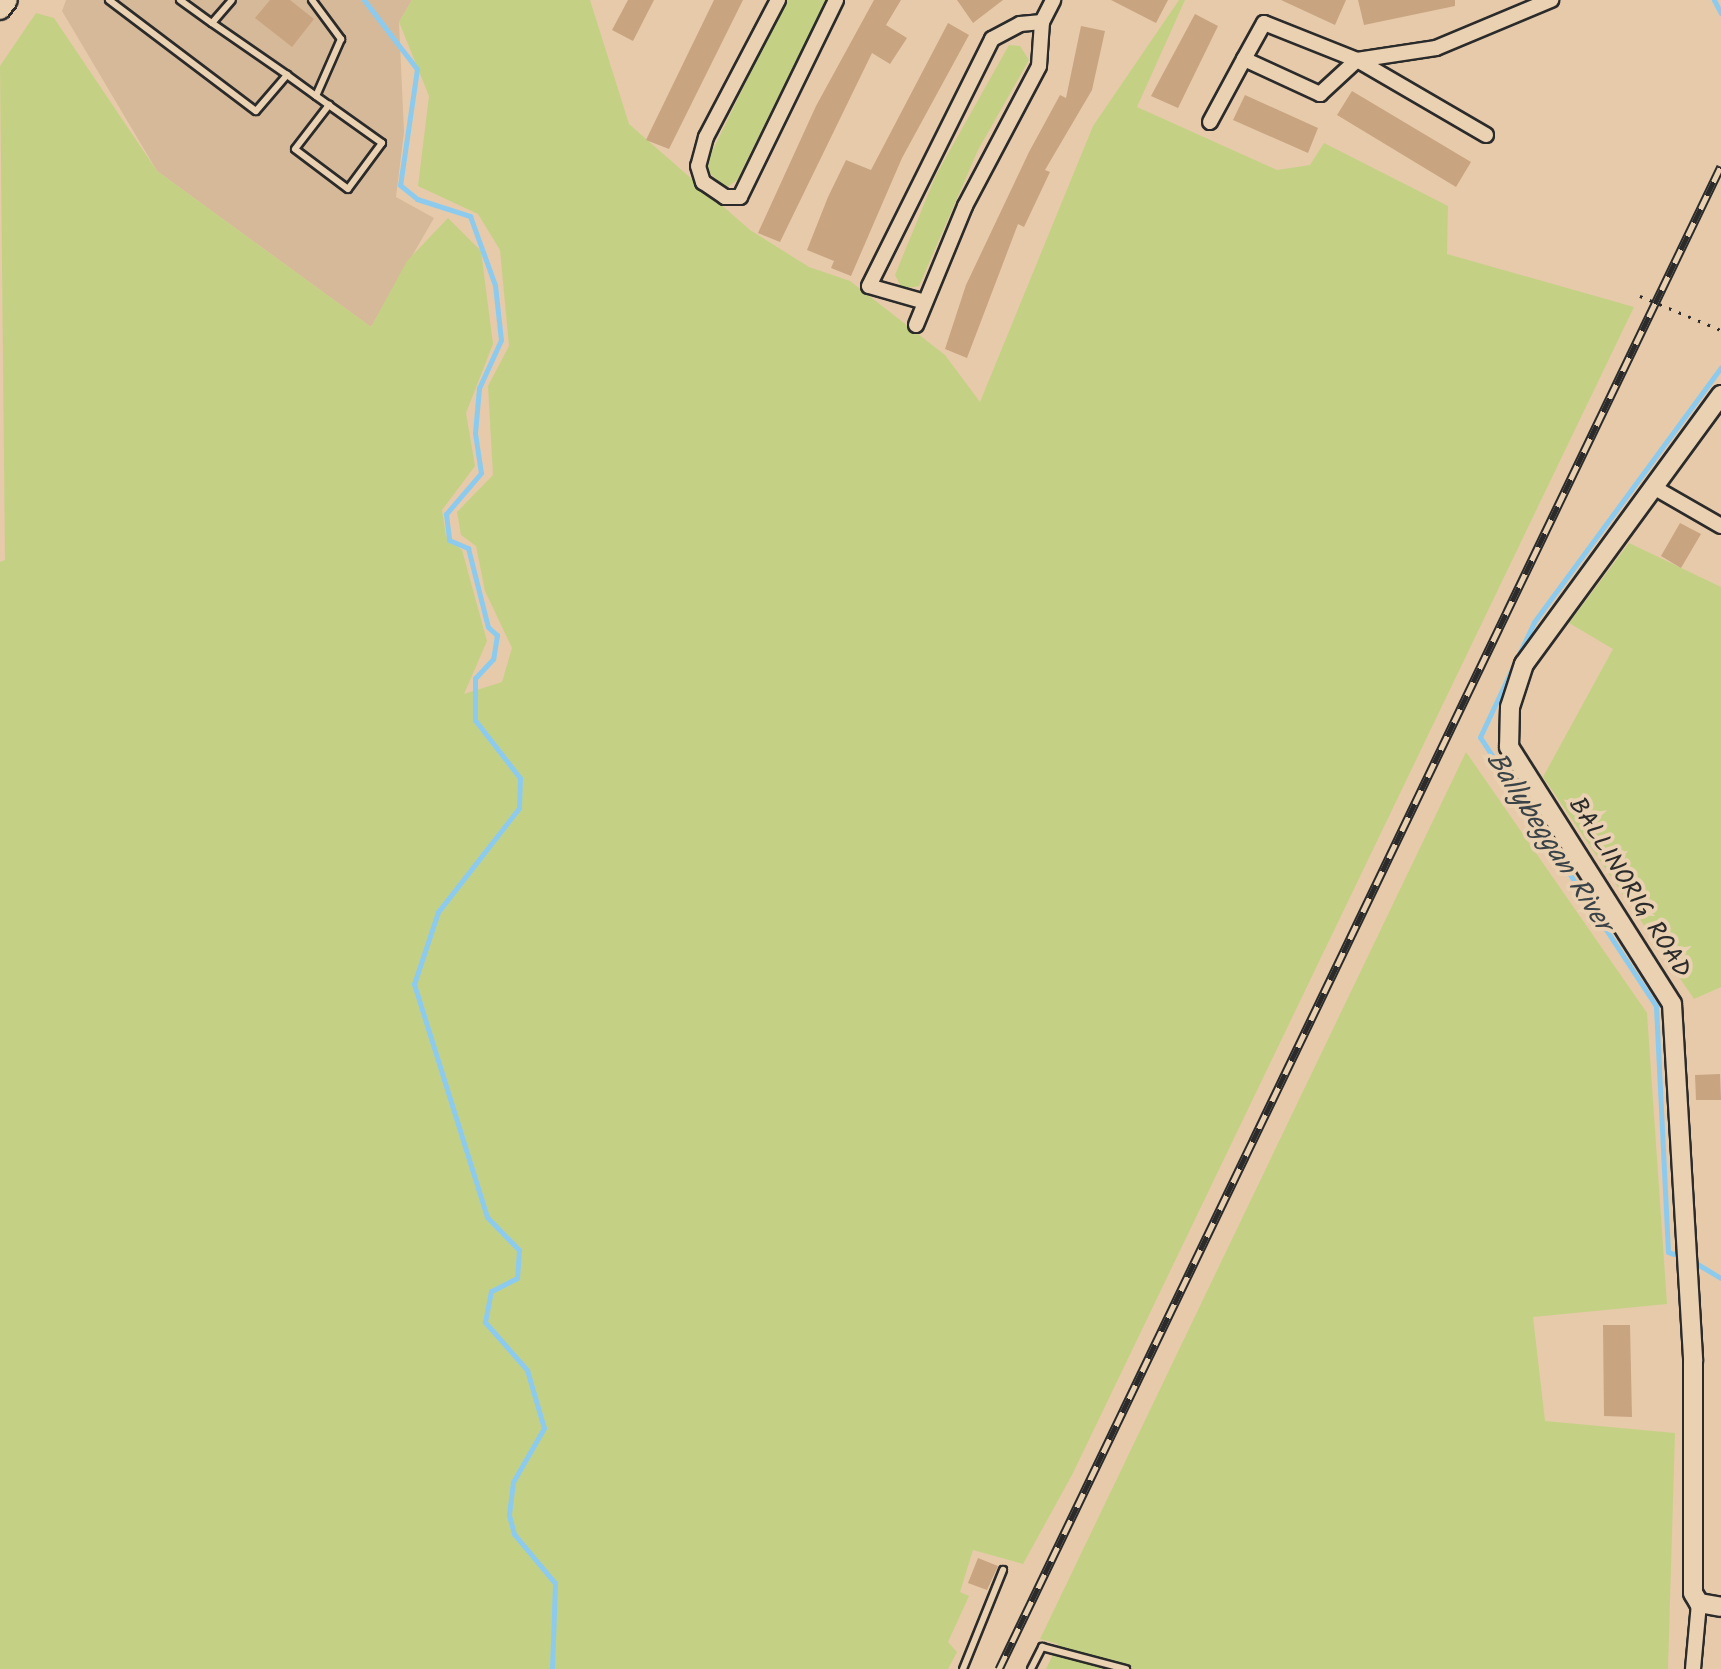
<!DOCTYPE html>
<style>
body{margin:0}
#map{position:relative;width:1721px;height:1669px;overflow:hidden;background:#e6caaa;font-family:Kalam,sans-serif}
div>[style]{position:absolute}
.built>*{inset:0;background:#d6b999}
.green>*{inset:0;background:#c4d185}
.stream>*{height:5px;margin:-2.5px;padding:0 2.5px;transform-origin:2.5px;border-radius:2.5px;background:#8dcbee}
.building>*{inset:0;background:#c9a481}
.path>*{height:2.5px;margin-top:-1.25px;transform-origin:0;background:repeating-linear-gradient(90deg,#2b2b2b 0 2.5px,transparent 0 10.5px)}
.roads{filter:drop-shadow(2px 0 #2b2b2b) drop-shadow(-2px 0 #2b2b2b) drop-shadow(0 2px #2b2b2b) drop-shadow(0 -2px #2b2b2b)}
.service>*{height:6px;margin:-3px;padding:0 3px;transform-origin:3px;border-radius:3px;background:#ead1b2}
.minor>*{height:14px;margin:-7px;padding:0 7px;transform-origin:7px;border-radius:7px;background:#ead1b2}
.tertiary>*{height:18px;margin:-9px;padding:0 9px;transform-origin:9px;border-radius:9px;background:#ead1b2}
.secondary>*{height:20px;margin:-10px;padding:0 10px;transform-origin:10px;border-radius:10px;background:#ead1b2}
.rail>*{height:9px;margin-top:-4.5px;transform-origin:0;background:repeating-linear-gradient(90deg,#ead1b2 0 15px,#2b2b2b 0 30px);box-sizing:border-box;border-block:2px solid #2b2b2b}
span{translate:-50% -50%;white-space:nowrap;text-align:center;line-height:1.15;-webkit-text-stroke:8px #ead1b2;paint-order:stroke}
.street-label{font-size:25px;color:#2b2b2b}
.water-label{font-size:28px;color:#3a4348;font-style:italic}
</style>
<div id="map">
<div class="built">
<i style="clip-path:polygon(66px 0,412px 0,399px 22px,404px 132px,396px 197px,434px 218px,371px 327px,157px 171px,62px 11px)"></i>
</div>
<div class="green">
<i style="clip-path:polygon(412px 0,590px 0,629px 124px,750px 230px,809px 267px,850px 281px,945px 355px,980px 402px,1093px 126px,1179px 0,1185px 0,1137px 107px,1277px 170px,1310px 165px,1324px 143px,1448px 206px,1447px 254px,1634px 307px,1072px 1475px,1023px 1564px,973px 1550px,960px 1592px,969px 1596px,948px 1642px,957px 1652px,948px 1669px,0 1669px,0 562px,5px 560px,0 66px,36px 13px,54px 18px,157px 171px,371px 327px,407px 261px,448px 218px,481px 251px,493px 344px,466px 413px,475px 466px,442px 510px,446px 536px,462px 550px,487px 641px,464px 694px,502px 682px,512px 648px,485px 591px,476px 546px,461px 535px,457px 512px,493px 475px,488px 386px,509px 346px,500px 250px,478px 214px,418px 186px,429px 96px,399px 22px)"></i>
<i style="clip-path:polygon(786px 0,826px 0,737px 180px,726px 188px,704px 168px)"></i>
<i style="clip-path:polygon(1009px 45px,1020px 46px,1029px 60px,978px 150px,919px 286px,902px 289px,895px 275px,936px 175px)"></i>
<i style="clip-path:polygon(1629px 543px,1721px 587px,1721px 987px,1694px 999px,1543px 777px,1613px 649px,1569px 623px)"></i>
<i style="clip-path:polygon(1466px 752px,1647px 1013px,1667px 1304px,1533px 1317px,1545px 1421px,1675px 1433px,1668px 1669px,1046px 1669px,1058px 1644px,1040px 1639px)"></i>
</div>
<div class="stream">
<i style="left:364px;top:0;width:87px;rotate:52.5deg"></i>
<i style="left:417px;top:69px;width:117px;rotate:98.3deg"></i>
<i style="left:400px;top:185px;width:22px;rotate:39deg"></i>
<i style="left:417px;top:199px;width:56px;rotate:17.8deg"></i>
<i style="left:470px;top:216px;width:73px;rotate:70.1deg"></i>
<i style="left:495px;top:285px;width:55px;rotate:83.8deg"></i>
<i style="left:501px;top:340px;width:53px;rotate:114.6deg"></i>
<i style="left:479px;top:388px;width:45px;rotate:95.1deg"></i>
<i style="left:475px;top:433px;width:40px;rotate:81.5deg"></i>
<i style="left:481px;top:473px;width:54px;rotate:130.5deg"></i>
<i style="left:446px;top:514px;width:26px;rotate:83deg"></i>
<i style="left:449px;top:540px;width:21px;rotate:23deg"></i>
<i style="left:468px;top:548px;width:81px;rotate:75.8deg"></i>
<i style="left:488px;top:627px;width:12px;rotate:42deg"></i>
<i style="left:497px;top:635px;width:24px;rotate:99deg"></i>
<i style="left:493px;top:659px;width:26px;rotate:133deg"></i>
<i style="left:475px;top:678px;width:42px;rotate:90deg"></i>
<i style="left:475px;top:720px;width:73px;rotate:52.2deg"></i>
<i style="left:520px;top:778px;width:30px;rotate:92deg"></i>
<i style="left:519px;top:808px;width:132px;rotate:127.9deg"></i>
<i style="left:438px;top:912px;width:76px;rotate:108.4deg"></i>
<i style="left:414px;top:984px;width:244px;rotate:72.6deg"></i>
<i style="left:487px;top:1217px;width:46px;rotate:45.9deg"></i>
<i style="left:519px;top:1250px;width:28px;rotate:94deg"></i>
<i style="left:517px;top:1278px;width:29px;rotate:153deg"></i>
<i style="left:491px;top:1291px;width:32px;rotate:101deg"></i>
<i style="left:485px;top:1322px;width:64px;rotate:48.8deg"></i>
<i style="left:527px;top:1370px;width:60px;rotate:73.7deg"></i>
<i style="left:544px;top:1428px;width:62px;rotate:119.9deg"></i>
<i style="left:513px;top:1482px;width:33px;rotate:97deg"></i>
<i style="left:509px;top:1515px;width:20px;rotate:75deg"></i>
<i style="left:514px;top:1534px;width:64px;rotate:50.1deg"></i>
<i style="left:555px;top:1583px;width:86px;rotate:92deg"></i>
<i style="left:1714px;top:0;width:15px;rotate:62deg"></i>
<i style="left:1674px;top:1254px;width:6px;rotate:-162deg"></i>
<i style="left:1668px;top:1252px;width:246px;rotate:-92.8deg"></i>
<i style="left:1656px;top:1006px;width:321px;rotate:-123.2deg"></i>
<i style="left:1480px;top:737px;width:127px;rotate:-64.8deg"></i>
<i style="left:1534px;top:622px;width:316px;rotate:-53.7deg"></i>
<i style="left:1694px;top:1262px;width:31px;rotate:31deg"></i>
</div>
<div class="building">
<i style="clip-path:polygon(270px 0,290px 0,314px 19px,292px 47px,255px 18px)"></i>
<i style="clip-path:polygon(628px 0,654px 0,633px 41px,612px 30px)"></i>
<i style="clip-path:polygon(714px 0,743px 0,669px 149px,646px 140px)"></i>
<i style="clip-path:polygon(874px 0,901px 0,886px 25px,907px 38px,890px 64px,872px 53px,780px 242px,758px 233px,816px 106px)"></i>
<i style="clip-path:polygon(957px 0,1003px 0,973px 23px)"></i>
<i style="clip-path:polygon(1111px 0,1168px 0,1156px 23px)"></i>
<i style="clip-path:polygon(1281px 0,1346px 0,1335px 25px)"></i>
<i style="clip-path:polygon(1358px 0,1455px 0,1455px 6px,1364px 25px)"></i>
<i style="clip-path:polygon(1195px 14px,1218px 26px,1178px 108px,1151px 96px)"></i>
<i style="clip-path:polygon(948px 23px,969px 35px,902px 158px,851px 276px,831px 268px,834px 261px,807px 250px,828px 197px,846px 160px,871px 170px)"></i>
<i style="clip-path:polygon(1081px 26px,1105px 31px,1092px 90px,1045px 170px,1050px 172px,1024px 227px,1018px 224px,967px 358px,945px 349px,966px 285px,1029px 152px,1060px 95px,1066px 98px)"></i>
<i style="clip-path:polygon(1352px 91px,1471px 162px,1456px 187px,1337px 115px)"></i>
<i style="clip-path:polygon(1245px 95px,1318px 128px,1308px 153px,1233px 120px)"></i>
<i style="clip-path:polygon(1680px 523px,1701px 534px,1681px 568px,1661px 556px)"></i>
<i style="clip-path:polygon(1720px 1074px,1721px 1100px,1696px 1100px,1695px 1075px)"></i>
<i style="clip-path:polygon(1603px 1325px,1630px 1325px,1632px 1417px,1604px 1416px)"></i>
<i style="clip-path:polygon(978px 1558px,998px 1566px,987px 1590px,968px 1583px)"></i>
</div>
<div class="path">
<i style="left:1640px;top:296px;width:88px;rotate:22.8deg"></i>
</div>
<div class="roads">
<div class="service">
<i style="left:109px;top:0;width:184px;rotate:37.1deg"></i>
<i style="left:256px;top:111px;width:48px;rotate:-49.3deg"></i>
<i style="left:180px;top:0;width:39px;rotate:36deg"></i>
<i style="left:212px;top:23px;width:91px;rotate:34.7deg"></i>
<i style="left:287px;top:75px;width:36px;rotate:36deg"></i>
<i style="left:316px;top:96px;width:81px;rotate:35.5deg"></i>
<i style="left:382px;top:143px;width:57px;rotate:126.5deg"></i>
<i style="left:348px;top:189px;width:66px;rotate:-143deg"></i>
<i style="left:295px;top:149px;width:56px;rotate:-52.3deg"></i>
<i style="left:312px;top:0;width:49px;rotate:53.4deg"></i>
<i style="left:341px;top:39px;width:62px;rotate:113.7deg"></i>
<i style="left:212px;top:23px;width:30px;rotate:-49deg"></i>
<i style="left:963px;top:1669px;width:107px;rotate:-68deg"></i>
<i style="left:1031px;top:1669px;width:25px;rotate:-63deg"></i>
<i style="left:1042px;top:1647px;width:87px;rotate:14.7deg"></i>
</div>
<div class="minor">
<i style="left:778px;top:0;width:155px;rotate:117.7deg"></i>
<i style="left:706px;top:137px;width:30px;rotate:105deg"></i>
<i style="left:698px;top:166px;width:17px;rotate:73deg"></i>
<i style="left:703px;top:182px;width:27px;rotate:34deg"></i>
<i style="left:725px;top:197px;width:15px"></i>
<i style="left:740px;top:197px;width:219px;rotate:-64deg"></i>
<i style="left:1210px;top:122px;width:72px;rotate:-61.6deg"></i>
<i style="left:1486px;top:135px;width:149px;rotate:-149.8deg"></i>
<i style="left:1357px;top:60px;width:100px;rotate:-158.3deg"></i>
<i style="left:1264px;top:23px;width:41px;rotate:119.1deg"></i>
<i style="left:1244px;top:59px;width:84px;rotate:24.7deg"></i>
<i style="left:1320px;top:94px;width:50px;rotate:-42.6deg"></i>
<i style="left:1357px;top:60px;width:80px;rotate:-8.6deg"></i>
<i style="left:1436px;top:48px;width:125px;rotate:-22.7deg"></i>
<i style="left:925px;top:302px;width:58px;rotate:-164.1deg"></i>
<i style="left:869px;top:286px;width:276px;rotate:-63.5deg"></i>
<i style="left:992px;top:39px;width:32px;rotate:-28deg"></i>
<i style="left:1020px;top:24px;width:22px;rotate:-5deg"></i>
<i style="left:916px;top:325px;width:129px;rotate:-67.6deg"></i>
<i style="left:965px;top:206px;width:158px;rotate:-62.1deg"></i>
<i style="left:1039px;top:66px;width:44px;rotate:-86.1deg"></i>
<i style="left:1042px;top:22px;width:25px;rotate:-63deg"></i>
<i style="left:1655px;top:488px;width:76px;rotate:29.9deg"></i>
<i style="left:1693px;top:1669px;width:66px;rotate:-84.8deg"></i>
</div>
<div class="tertiary">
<i style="left:1721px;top:395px;width:333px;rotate:126.2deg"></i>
<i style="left:1524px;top:664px;width:45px;rotate:108deg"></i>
<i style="left:1510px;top:707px;width:40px;rotate:91.4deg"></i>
<i style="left:1509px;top:747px;width:304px;rotate:57.6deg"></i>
<i style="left:1672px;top:1004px;width:358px;rotate:86.6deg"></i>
<i style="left:1693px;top:1361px;width:232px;rotate:90deg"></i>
<i style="left:1693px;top:1593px;width:12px;rotate:59deg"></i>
<i style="left:1699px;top:1603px;width:22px;rotate:10deg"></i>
</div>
<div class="secondary">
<i style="left:0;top:9px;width:11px;rotate:-52deg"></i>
</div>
</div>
<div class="rail">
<i style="left:999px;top:1669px;width:1667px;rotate:-64.34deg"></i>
</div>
<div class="street-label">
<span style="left:1629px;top:888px;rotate:58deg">BALLINORIG ROAD</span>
</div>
<div class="water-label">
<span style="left:1548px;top:842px;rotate:57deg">Ballybeggan River</span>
</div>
</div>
